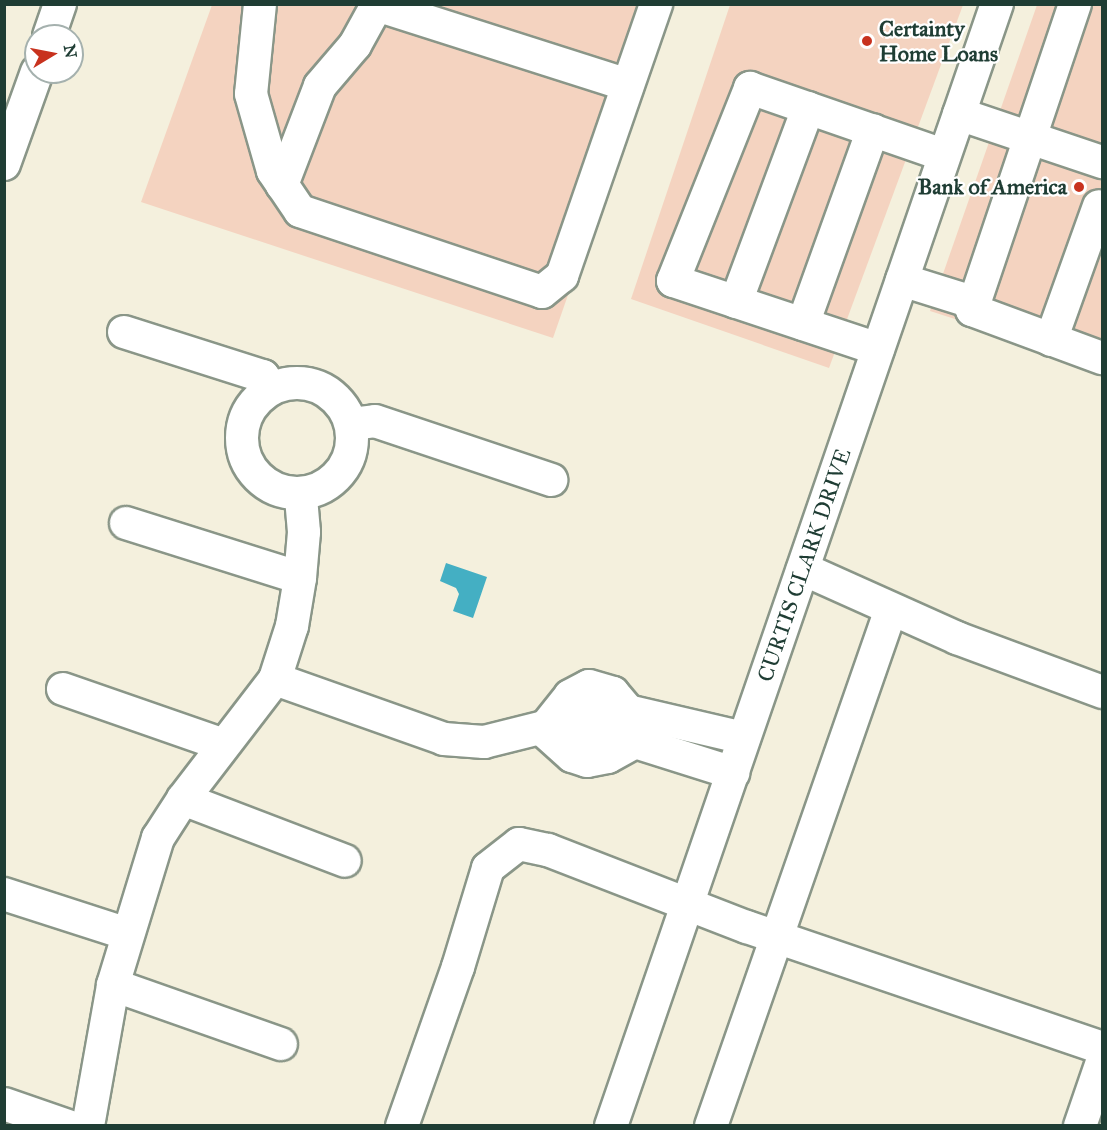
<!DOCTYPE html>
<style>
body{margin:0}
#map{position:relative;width:1107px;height:1130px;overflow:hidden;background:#f4f0dd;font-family:"IM FELL Great Primer",serif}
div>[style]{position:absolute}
.built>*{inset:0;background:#f4d3c0}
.water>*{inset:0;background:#44afc3}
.roads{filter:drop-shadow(2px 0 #8a9688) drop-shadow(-2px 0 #8a9688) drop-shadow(0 2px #8a9688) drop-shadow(0 -2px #8a9688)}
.minor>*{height:32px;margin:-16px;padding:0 16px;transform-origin:16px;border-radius:16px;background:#fff}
.minor>.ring{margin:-16px;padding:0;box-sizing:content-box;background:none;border:32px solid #fff;border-radius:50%}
.dots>*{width:16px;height:16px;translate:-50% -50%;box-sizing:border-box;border:3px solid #fff;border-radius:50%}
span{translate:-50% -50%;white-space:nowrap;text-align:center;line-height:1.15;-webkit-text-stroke:4.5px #fff;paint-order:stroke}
.poi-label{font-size:22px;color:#1f3d34;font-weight:700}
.left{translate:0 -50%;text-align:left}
.right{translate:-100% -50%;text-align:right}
.street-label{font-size:22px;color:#1f3d34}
.frame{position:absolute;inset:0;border:6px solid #1f3d34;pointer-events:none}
.north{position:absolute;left:24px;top:24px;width:60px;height:60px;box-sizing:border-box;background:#fff;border:2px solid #a5b1ae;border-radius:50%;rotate:80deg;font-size:16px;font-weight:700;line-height:24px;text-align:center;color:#1f3d34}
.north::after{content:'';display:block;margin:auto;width:21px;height:27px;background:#c8321e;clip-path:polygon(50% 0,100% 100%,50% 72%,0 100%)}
</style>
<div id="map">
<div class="built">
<i style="clip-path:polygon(212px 5px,669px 5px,553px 338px,141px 202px)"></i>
<i style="clip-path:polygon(730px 5px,963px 5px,829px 368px,631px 299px)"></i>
<i style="clip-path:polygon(1037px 5px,1102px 5px,1102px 366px,930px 311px)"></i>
</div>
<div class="water">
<i style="clip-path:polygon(446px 563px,487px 577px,473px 618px,453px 611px,459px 594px,456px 588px,440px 581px)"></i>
</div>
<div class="roads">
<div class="minor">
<i style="left:260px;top:4px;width:90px;rotate:95.7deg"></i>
<i style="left:251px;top:94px;width:80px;rotate:74.1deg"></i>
<i style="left:273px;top:171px;width:48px;rotate:56deg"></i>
<i style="left:300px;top:211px;width:255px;rotate:18.5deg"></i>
<i style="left:542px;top:292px;width:26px;rotate:-39deg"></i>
<i style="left:562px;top:276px;width:288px;rotate:-70.9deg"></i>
<i style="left:1075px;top:4px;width:323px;rotate:108.6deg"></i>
<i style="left:972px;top:310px;width:139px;rotate:20.3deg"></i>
<i style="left:49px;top:36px;width:34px;rotate:-71deg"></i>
<i style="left:959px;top:114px;width:151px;rotate:18.6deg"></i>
<i style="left:4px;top:164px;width:98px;rotate:-70.3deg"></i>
<i style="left:282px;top:185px;width:106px;rotate:-69deg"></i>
<i style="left:320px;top:86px;width:54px;rotate:-49.5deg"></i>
<i style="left:355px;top:45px;width:46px;rotate:-61.2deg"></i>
<i style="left:377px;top:5px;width:263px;rotate:17.7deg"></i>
<i style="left:902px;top:280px;width:73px;rotate:17.4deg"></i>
<i style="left:736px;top:302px;width:207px;rotate:-69.6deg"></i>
<i style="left:803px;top:324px;width:206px;rotate:-70.2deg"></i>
<i style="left:124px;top:332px;width:146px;rotate:17.6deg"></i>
<i style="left:263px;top:376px;width:15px;rotate:58deg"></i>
<i style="left:1051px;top:340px;width:142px;rotate:-70.3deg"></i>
<i style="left:878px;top:349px;width:216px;rotate:-161.6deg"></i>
<i style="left:673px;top:281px;width:208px;rotate:-68.2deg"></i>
<i style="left:750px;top:88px;width:204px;rotate:19.1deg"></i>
<i class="ring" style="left:242px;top:383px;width:78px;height:78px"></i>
<i style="left:352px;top:424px;width:23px;rotate:-7deg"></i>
<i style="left:375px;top:421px;width:186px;rotate:18.5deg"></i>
<i style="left:126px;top:523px;width:182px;rotate:17.5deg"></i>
<i style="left:803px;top:569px;width:169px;rotate:24.1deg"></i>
<i style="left:957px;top:638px;width:155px;rotate:20.4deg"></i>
<i style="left:275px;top:679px;width:179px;rotate:19.5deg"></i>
<i style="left:444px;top:739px;width:40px;rotate:4.3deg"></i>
<i style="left:484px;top:742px;width:103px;rotate:-14deg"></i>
<i style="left:584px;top:717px;width:44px;rotate:-7.8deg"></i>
<i style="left:628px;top:711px;width:119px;rotate:13.1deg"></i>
<i style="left:63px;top:689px;width:170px;rotate:19.2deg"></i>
<i style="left:543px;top:730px;width:43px;rotate:-51.5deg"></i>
<i style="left:570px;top:696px;width:21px;rotate:-28deg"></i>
<i style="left:589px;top:686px;width:25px;rotate:16deg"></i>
<i style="left:613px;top:693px;width:23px;rotate:50deg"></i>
<i style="left:543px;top:730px;width:39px;rotate:42deg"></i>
<i style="left:572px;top:756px;width:16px;rotate:18deg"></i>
<i style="left:587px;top:761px;width:21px;rotate:-11deg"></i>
<i style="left:608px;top:757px;width:31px;rotate:-29deg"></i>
<i style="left:573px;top:730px;width:24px"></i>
<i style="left:597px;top:730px;width:143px;rotate:17.5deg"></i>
<i style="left:183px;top:799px;width:173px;rotate:20.9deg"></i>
<i style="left:4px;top:894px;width:130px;rotate:17.9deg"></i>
<i style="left:113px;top:985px;width:178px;rotate:19.4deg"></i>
<i style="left:4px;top:1104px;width:68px;rotate:19deg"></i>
<i style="left:88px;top:1126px;width:143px;rotate:-79.9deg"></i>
<i style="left:113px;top:985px;width:154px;rotate:-73deg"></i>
<i style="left:158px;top:838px;width:46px;rotate:-57.3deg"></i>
<i style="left:183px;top:799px;width:151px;rotate:-52.5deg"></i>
<i style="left:275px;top:679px;width:56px;rotate:-72.2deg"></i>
<i style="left:292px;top:626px;width:49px;rotate:-80.5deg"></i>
<i style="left:300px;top:578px;width:46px;rotate:-85deg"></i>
<i style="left:304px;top:532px;width:38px;rotate:-95deg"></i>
<i style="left:402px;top:1126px;width:169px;rotate:-70.6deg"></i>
<i style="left:458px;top:967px;width:103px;rotate:-73.1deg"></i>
<i style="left:488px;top:868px;width:39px;rotate:-38deg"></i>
<i style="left:519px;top:844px;width:30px;rotate:12deg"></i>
<i style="left:548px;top:850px;width:213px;rotate:21.2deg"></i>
<i style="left:747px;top:927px;width:375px;rotate:18.8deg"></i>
<i style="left:611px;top:1126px;width:1187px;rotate:-71.02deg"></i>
<i style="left:711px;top:1126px;width:547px;rotate:-70.8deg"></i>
<i style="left:1080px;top:1126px;width:68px;rotate:-71deg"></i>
</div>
</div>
<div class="dots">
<i style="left:867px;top:41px;background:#c8321e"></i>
<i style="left:1079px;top:187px;background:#c8321e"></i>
</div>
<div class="poi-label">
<span class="left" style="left:879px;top:41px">Certainty<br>Home Loans</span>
<span class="right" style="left:1067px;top:187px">Bank of America</span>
</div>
<div class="street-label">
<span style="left:804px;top:565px;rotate:-71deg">CURTIS CLARK DRIVE</span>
</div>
<div class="frame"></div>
<div class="north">N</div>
</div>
